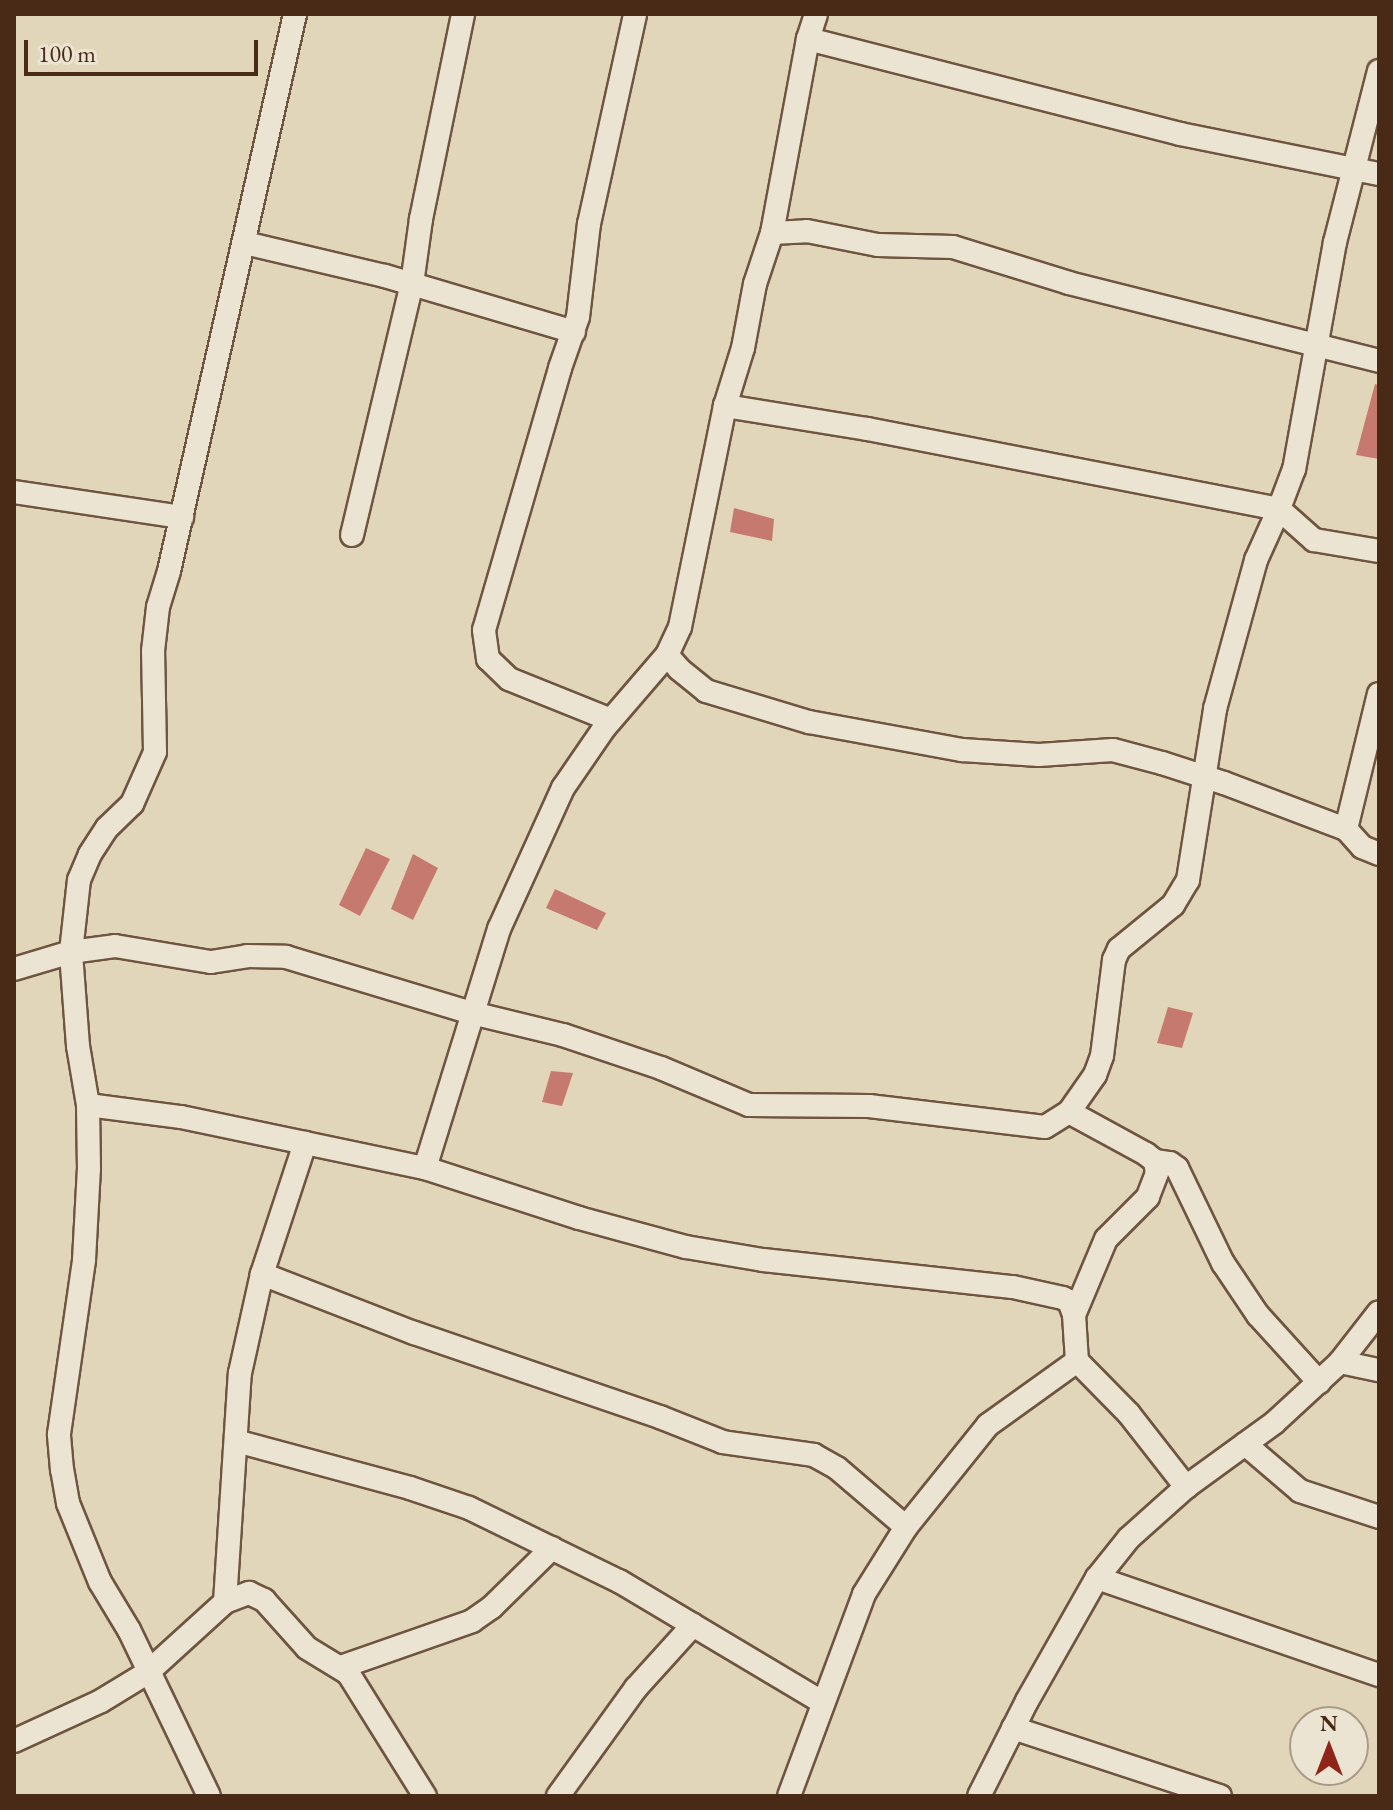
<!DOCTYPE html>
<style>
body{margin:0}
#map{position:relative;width:1393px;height:1810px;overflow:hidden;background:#e1d6ba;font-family:"EB Garamond",serif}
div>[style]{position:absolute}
.building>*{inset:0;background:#c67a6f}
.roads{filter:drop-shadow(2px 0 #6f5540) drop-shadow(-2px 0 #6f5540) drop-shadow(0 2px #6f5540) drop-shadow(0 -2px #6f5540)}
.minor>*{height:22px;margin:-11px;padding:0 11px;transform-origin:11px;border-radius:11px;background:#ece4d2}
span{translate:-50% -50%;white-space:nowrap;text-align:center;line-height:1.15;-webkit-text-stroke:6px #ece4d2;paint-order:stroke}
.frame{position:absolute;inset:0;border:16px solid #492a17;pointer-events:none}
.north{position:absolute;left:1289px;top:1706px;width:80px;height:80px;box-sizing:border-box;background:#ece4d2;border:2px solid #ab9a87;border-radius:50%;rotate:0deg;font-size:22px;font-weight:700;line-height:32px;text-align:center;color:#492a17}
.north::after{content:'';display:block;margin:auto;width:28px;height:36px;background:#8f2418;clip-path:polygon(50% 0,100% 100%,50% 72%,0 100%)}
.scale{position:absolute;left:24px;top:40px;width:234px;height:36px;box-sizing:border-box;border:4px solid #492a17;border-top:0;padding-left:10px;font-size:24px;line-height:28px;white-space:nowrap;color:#492a17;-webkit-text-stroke:6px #ece4d2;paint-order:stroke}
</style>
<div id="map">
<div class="building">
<i style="clip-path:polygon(1375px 384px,1379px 385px,1379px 459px,1356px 455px)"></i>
<i style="clip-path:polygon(734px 508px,774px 519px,772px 541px,730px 532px)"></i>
<i style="clip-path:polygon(366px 848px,390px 859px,360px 916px,339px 905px)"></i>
<i style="clip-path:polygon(413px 854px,438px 868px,413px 920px,391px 909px)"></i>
<i style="clip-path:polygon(555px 889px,606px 913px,597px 930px,546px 908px)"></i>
<i style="clip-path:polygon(1168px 1007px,1193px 1013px,1182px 1048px,1157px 1043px)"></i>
<i style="clip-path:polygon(551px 1071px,573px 1073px,562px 1106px,542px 1102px)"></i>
</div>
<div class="roads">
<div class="minor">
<i style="left:808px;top:39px;width:384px;rotate:14.3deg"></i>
<i style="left:1180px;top:134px;width:203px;rotate:11.4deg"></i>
<i style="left:1379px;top:71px;width:177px;rotate:104.4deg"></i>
<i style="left:1335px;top:242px;width:231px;rotate:100.2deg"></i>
<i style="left:1294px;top:469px;width:43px;rotate:110.6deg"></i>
<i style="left:1279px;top:509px;width:47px;rotate:41.5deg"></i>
<i style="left:1314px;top:540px;width:66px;rotate:9.6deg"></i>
<i style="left:772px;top:233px;width:35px;rotate:-3deg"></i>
<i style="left:807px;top:231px;width:72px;rotate:11.2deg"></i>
<i style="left:878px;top:245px;width:75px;rotate:1.5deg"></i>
<i style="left:953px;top:247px;width:121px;rotate:17.2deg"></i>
<i style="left:1069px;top:283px;width:320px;rotate:14.1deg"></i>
<i style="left:245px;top:243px;width:144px;rotate:13.3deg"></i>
<i style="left:385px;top:276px;width:197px;rotate:16.5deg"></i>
<i style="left:14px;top:492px;width:170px;rotate:8.5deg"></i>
<i style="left:352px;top:535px;width:258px;rotate:-76.6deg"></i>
<i style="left:412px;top:284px;width:66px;rotate:-82.1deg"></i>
<i style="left:421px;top:219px;width:209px;rotate:-78.4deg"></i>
<i style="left:667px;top:655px;width:18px;rotate:49deg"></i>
<i style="left:679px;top:669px;width:35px;rotate:39deg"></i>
<i style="left:706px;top:691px;width:108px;rotate:16.8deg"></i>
<i style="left:809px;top:722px;width:156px;rotate:10.4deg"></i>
<i style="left:962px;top:750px;width:77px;rotate:3.7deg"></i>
<i style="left:1039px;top:755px;width:74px;rotate:-3.9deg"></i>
<i style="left:1113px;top:750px;width:51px;rotate:14.9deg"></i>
<i style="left:1162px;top:763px;width:65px;rotate:17.9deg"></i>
<i style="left:1224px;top:783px;width:130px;rotate:20.7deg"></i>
<i style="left:1346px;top:829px;width:24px;rotate:48deg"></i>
<i style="left:1362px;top:847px;width:18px;rotate:22deg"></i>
<i style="left:611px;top:720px;width:110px;rotate:-158.1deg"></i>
<i style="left:509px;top:679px;width:29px;rotate:-136deg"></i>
<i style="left:488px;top:659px;width:29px;rotate:-98deg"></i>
<i style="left:484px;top:630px;width:273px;rotate:-73.8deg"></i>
<i style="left:560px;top:368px;width:54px;rotate:-70.6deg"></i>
<i style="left:578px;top:317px;width:94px;rotate:-83.3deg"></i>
<i style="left:589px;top:224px;width:215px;rotate:-77.6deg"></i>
<i style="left:1346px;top:829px;width:139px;rotate:-76.3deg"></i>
<i style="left:14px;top:969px;width:59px;rotate:-16.6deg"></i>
<i style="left:71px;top:952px;width:72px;rotate:-83.7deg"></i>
<i style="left:79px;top:880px;width:28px;rotate:-67deg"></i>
<i style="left:90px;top:854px;width:31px;rotate:-57deg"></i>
<i style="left:107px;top:828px;width:35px;rotate:-44deg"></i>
<i style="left:132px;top:804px;width:57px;rotate:-66.1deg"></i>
<i style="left:155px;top:752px;width:101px;rotate:-91.1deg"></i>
<i style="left:153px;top:651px;width:44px;rotate:-83.5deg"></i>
<i style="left:158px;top:607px;width:38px;rotate:-73deg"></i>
<i style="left:169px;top:571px;width:571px;rotate:-77.25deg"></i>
<i style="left:88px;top:1105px;width:94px;rotate:7.4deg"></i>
<i style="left:181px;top:1117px;width:127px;rotate:11.8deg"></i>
<i style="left:1069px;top:1112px;width:88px;rotate:28.6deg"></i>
<i style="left:1146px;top:1154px;width:11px;rotate:38deg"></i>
<i style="left:1155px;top:1161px;width:12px;rotate:81deg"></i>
<i style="left:1157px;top:1173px;width:26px;rotate:111deg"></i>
<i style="left:1148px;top:1197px;width:59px;rotate:135deg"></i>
<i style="left:1106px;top:1239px;width:82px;rotate:112.8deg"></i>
<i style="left:1155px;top:1161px;width:15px;rotate:8deg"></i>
<i style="left:1170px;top:1163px;width:9px;rotate:36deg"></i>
<i style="left:1177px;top:1168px;width:106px;rotate:64.2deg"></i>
<i style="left:1223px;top:1263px;width:63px;rotate:56.1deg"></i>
<i style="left:1258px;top:1315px;width:91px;rotate:47.7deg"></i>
<i style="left:425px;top:1168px;width:250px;rotate:-72.8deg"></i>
<i style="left:499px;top:929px;width:155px;rotate:-65.6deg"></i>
<i style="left:563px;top:788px;width:74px;rotate:-55.5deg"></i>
<i style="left:605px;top:727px;width:95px;rotate:-49.3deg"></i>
<i style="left:667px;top:655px;width:31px;rotate:-65deg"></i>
<i style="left:680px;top:627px;width:226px;rotate:-78.5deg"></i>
<i style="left:725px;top:406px;width:61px;rotate:-72.8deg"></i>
<i style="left:743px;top:348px;width:65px;rotate:-79.4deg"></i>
<i style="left:755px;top:284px;width:54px;rotate:-71.6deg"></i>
<i style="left:772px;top:233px;width:197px;rotate:-79.5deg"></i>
<i style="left:808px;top:39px;width:26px;rotate:-72deg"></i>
<i style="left:1340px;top:1362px;width:40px;rotate:12deg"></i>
<i style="left:236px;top:1441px;width:180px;rotate:15.1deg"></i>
<i style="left:410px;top:1488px;width:62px;rotate:18.7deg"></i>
<i style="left:469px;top:1508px;width:167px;rotate:26deg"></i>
<i style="left:619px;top:1581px;width:236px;rotate:30.8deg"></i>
<i style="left:1245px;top:1444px;width:72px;rotate:40.5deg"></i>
<i style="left:1300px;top:1491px;width:83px;rotate:18.2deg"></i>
<i style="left:906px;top:1527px;width:91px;rotate:-139.5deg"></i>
<i style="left:837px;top:1468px;width:26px;rotate:-151deg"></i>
<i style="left:814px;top:1455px;width:92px;rotate:-171.9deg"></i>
<i style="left:723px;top:1442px;width:68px;rotate:-158.4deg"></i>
<i style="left:660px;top:1417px;width:260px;rotate:-161.1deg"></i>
<i style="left:414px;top:1333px;width:163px;rotate:-158.8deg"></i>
<i style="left:262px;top:1274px;width:138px;rotate:-71.8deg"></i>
<i style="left:305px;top:1143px;width:123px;rotate:11.8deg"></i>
<i style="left:425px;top:1168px;width:162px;rotate:18deg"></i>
<i style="left:579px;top:1218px;width:111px;rotate:15.2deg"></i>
<i style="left:686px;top:1247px;width:78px;rotate:9.6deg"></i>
<i style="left:763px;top:1260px;width:251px;rotate:6.2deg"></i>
<i style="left:1013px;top:1287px;width:51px;rotate:12.4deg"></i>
<i style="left:1063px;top:1298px;width:7px;rotate:27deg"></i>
<i style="left:1069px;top:1301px;width:15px;rotate:70deg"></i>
<i style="left:1074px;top:1315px;width:46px;rotate:86.3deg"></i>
<i style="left:1097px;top:1578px;width:298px;rotate:19deg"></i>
<i style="left:225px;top:1602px;width:229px;rotate:-86.3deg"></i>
<i style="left:240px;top:1373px;width:101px;rotate:-77.5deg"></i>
<i style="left:341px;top:1667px;width:139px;rotate:-19.3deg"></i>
<i style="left:472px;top:1621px;width:24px;rotate:-35deg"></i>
<i style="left:492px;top:1607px;width:84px;rotate:-44.5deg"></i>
<i style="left:1013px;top:1728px;width:218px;rotate:18.2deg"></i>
<i style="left:14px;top:1741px;width:96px;rotate:-24.7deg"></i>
<i style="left:101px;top:1701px;width:54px;rotate:-31.3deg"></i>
<i style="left:147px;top:1673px;width:105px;rotate:-42.3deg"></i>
<i style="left:225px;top:1602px;width:26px;rotate:-21deg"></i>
<i style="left:249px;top:1593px;width:17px;rotate:25deg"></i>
<i style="left:264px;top:1600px;width:64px;rotate:48.1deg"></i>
<i style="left:307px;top:1648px;width:48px;rotate:31.4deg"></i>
<i style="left:348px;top:1673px;width:145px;rotate:58deg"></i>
<i style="left:209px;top:1796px;width:184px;rotate:-115.7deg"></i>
<i style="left:129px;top:1630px;width:56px;rotate:-121.1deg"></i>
<i style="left:100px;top:1582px;width:85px;rotate:-112.1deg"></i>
<i style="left:68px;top:1503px;width:34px;rotate:-100deg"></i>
<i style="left:62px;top:1470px;width:36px;rotate:-95deg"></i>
<i style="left:59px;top:1434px;width:176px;rotate:-81.8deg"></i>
<i style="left:84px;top:1260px;width:91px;rotate:-86.9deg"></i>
<i style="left:89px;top:1169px;width:64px;rotate:-90.9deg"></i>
<i style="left:88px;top:1105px;width:60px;rotate:-99.6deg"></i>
<i style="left:78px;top:1046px;width:94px;rotate:-94.3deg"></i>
<i style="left:71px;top:952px;width:44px;rotate:-7.8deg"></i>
<i style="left:115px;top:946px;width:97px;rotate:9.5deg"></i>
<i style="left:211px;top:962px;width:36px;rotate:-9deg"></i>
<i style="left:247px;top:956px;width:39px;rotate:1deg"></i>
<i style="left:286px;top:957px;width:194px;rotate:16.8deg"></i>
<i style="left:472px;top:1013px;width:94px;rotate:13.6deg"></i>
<i style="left:563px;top:1035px;width:103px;rotate:18.6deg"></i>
<i style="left:661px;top:1068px;width:95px;rotate:22.8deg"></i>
<i style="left:749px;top:1105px;width:120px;rotate:0.5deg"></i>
<i style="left:869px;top:1106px;width:177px;rotate:6.8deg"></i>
<i style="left:1045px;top:1127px;width:28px;rotate:-32deg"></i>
<i style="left:1069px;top:1112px;width:45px;rotate:-54.9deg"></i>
<i style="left:1095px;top:1075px;width:20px;rotate:-70deg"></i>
<i style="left:1102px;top:1056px;width:97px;rotate:-82.9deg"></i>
<i style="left:1114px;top:960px;width:12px;rotate:-66deg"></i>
<i style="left:1119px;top:949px;width:70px;rotate:-39.2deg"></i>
<i style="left:1173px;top:905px;width:29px;rotate:-59deg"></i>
<i style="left:1188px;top:880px;width:173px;rotate:-81deg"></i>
<i style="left:1215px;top:709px;width:155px;rotate:-74.6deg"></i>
<i style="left:1256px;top:560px;width:56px;rotate:-65.7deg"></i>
<i style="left:1279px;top:509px;width:420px;rotate:-169deg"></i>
<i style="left:867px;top:429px;width:144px;rotate:-170.8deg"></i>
<i style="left:558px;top:1796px;width:133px;rotate:-54.2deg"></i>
<i style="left:636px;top:1688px;width:85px;rotate:-47.9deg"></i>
<i style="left:789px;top:1796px;width:215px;rotate:-69.6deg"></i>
<i style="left:864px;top:1594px;width:79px;rotate:-57.9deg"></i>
<i style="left:906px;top:1527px;width:131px;rotate:-51.2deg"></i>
<i style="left:988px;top:1425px;width:110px;rotate:-35.7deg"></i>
<i style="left:1077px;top:1361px;width:74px;rotate:45.5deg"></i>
<i style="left:1129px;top:1414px;width:93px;rotate:52deg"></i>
<i style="left:1186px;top:1487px;width:109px;rotate:-36deg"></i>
<i style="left:1274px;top:1423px;width:90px;rotate:-42.7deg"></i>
<i style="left:1340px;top:1362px;width:63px;rotate:-52deg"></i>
<i style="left:979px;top:1796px;width:106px;rotate:-63.2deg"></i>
<i style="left:1027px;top:1701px;width:142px;rotate:-60.4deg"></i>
<i style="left:1097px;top:1578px;width:51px;rotate:-51.3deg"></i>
<i style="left:1129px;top:1538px;width:76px;rotate:-41.8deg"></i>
</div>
</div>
<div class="frame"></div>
<div class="north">N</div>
<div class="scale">100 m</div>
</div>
